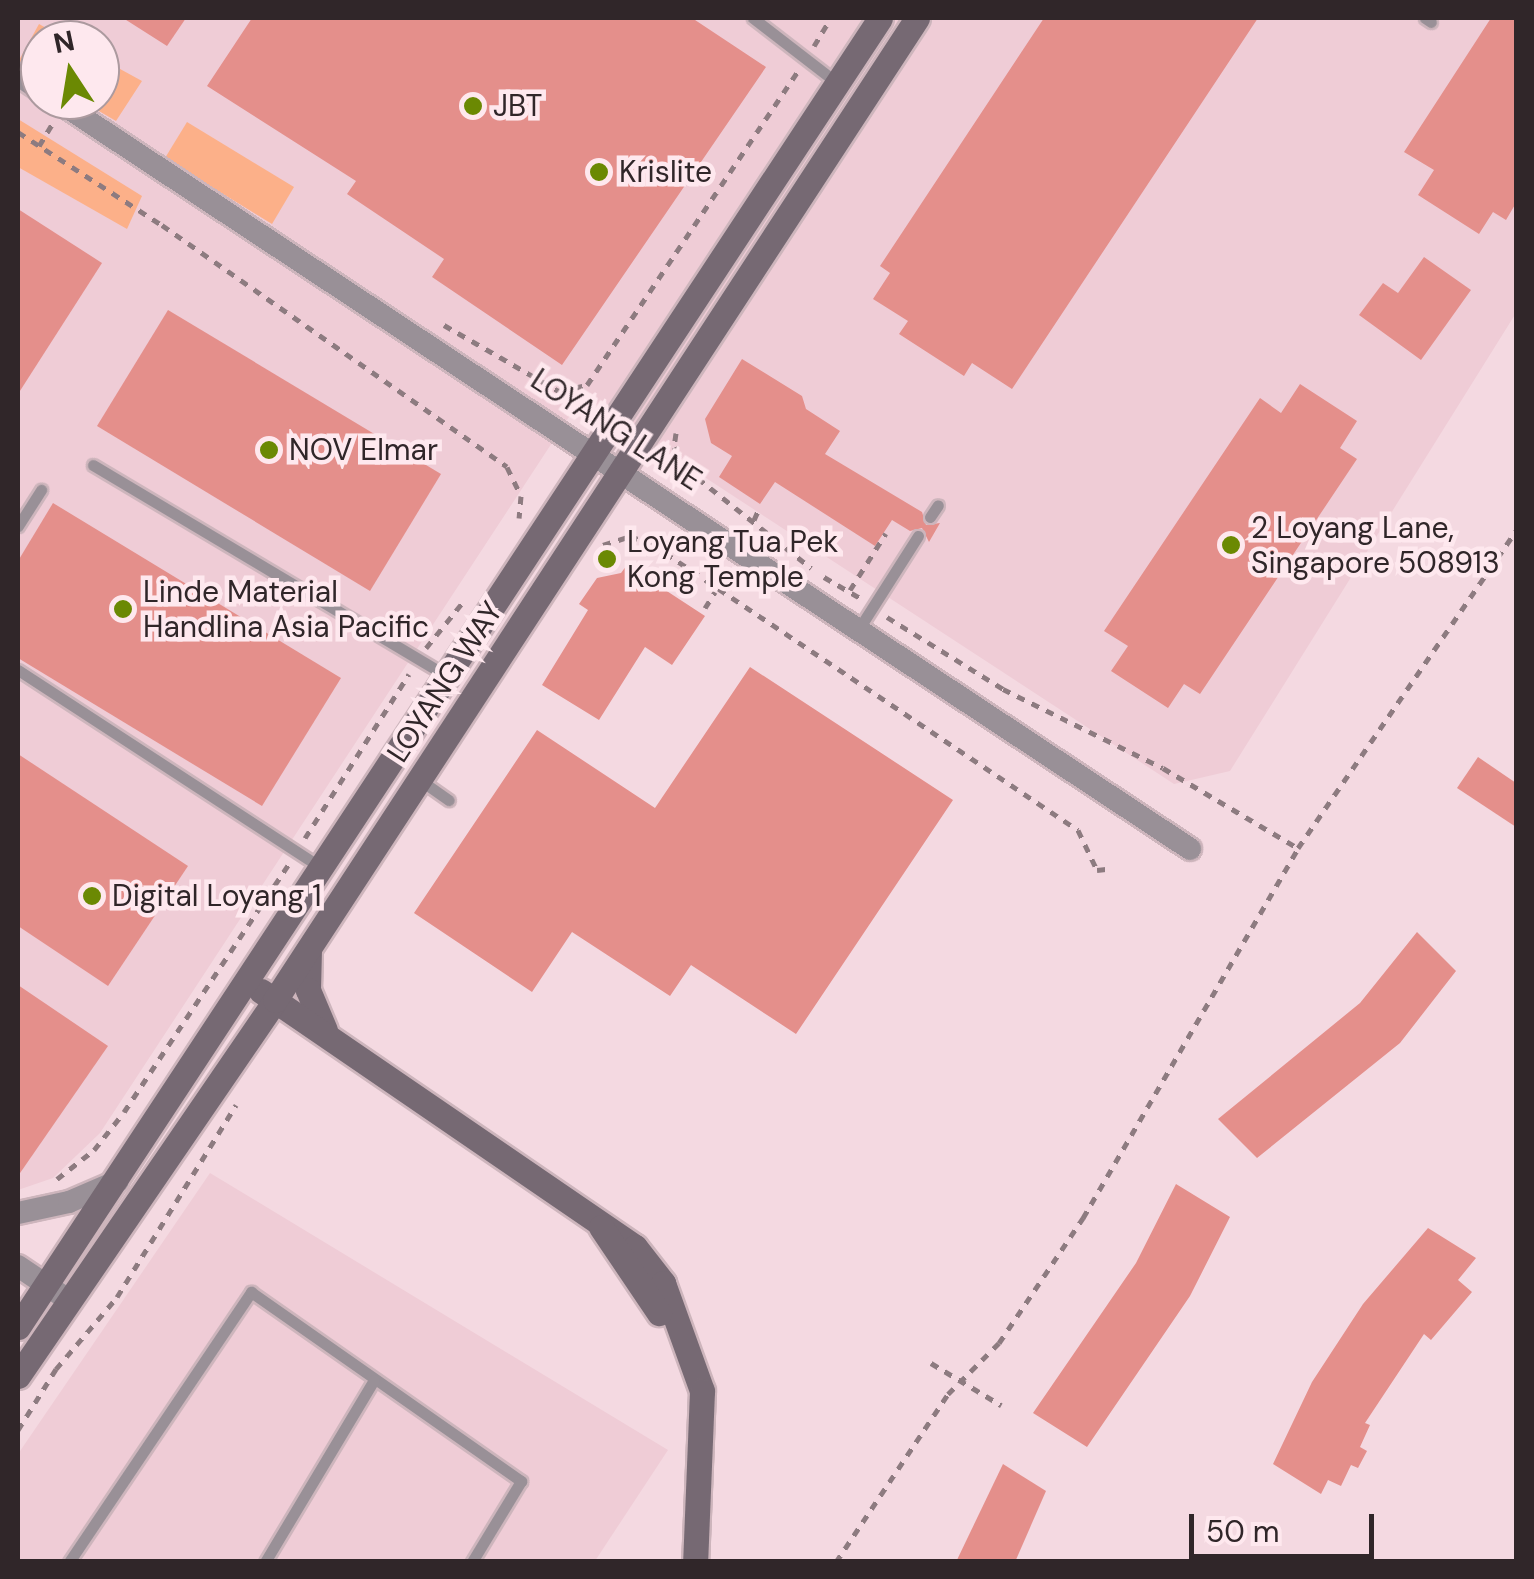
<!DOCTYPE html>
<style>
body{margin:0}
#map{position:relative;width:1534px;height:1579px;overflow:hidden;background:#f4d9e1;font-family:"DM Sans",sans-serif}
div>[style]{position:absolute}
.built>*{inset:0;background:#efccd6}
.green>*{inset:0;background:#fcb089}
.building>*{inset:0;background:#e48f8b}
.path>*{height:5px;margin-top:-2.5px;transform-origin:0;background:repeating-linear-gradient(90deg,#8d7b80 0 8px,transparent 0 16px)}
.roads{filter:drop-shadow(2px 0 #cdb5bc) drop-shadow(-2px 0 #cdb5bc) drop-shadow(0 2px #cdb5bc) drop-shadow(0 -2px #cdb5bc)}
.lane>*{height:11px;margin:-5.5px;padding:0 5.5px;transform-origin:5.5px;border-radius:5.5px;background:#999097}
.street>*{height:22px;margin:-11px;padding:0 11px;transform-origin:11px;border-radius:11px;background:#999097}
.secondary>*{height:25px;margin:-12.5px;padding:0 12.5px;transform-origin:12.5px;border-radius:12.5px;background:#766973}
.dots>*{width:28px;height:28px;translate:-50% -50%;box-sizing:border-box;border:5px solid #fee8ee;border-radius:50%}
span{translate:-50% -50%;white-space:nowrap;text-align:center;line-height:1.15;-webkit-text-stroke:9px #fee8ee;paint-order:stroke}
.poi-label{font-size:30px;color:#302629}
.left{translate:0 -50%;text-align:left}
.street-label{font-size:30px;color:#302629}
.frame{position:absolute;inset:0;border:20px solid #302629;pointer-events:none}
.north{position:absolute;left:20px;top:20px;width:100px;height:100px;box-sizing:border-box;background:#fee8ee;border:2px solid #ac9a9f;border-radius:50%;rotate:348deg;font-size:28px;font-weight:700;line-height:40px;text-align:center;color:#302629}
.north::after{content:'';display:block;margin:auto;width:35px;height:45px;background:#6b8903;clip-path:polygon(50% 0,100% 100%,50% 72%,0 100%)}
.scale{position:absolute;left:1189px;top:1514px;width:185px;height:45px;box-sizing:border-box;border:5px solid #302629;border-top:0;padding-left:12px;font-size:30px;line-height:35px;white-space:nowrap;color:#302629;-webkit-text-stroke:8px #fee8ee;paint-order:stroke}
</style>
<div id="map">
<div class="built">
<i style="clip-path:polygon(evenodd,18px 18px,1516px 18px,1516px 313px,1230px 771px,1174px 784px,582px 397px,100px 1133px,53px 1178px,18px 1190px,18px 18px,40px 40px,100px 40px,100px 100px,40px 100px,40px 40px)"></i>
<i style="clip-path:polygon(210px 1173px,668px 1450px,595px 1561px,18px 1562px,18px 1454px)"></i>
</div>
<div class="green">
<i style="clip-path:polygon(39px 24px,68px 40px,40px 40px,40px 76px,18px 62px)"></i>
<i style="clip-path:polygon(100px 58px,142px 81px,116px 121px,80px 100px,100px 100px)"></i>
<i style="clip-path:polygon(18px 119px,142px 196px,127px 229px,18px 167px)"></i>
<i style="clip-path:polygon(187px 122px,294px 187px,272px 224px,165px 158px)"></i>
</div>
<div class="building">
<i style="clip-path:polygon(123px 18px,186px 18px,167px 46px)"></i>
<i style="clip-path:polygon(252px 18px,692px 18px,766px 67px,562px 365px,432px 277px,444px 259px,347px 194px,356px 181px,207px 86px)"></i>
<i style="clip-path:polygon(1044px 18px,1258px 18px,1012px 389px,972px 363px,964px 376px,899px 334px,908px 321px,873px 299px,890px 273px,880px 266px)"></i>
<i style="clip-path:polygon(1491px 18px,1516px 18px,1516px 203px,1506px 220px,1493px 212px,1479px 234px,1418px 195px,1434px 170px,1404px 152px)"></i>
<i style="clip-path:polygon(18px 209px,102px 263px,18px 394px)"></i>
<i style="clip-path:polygon(1424px 257px,1471px 290px,1421px 360px,1359px 315px,1383px 283px,1398px 293px)"></i>
<i style="clip-path:polygon(168px 310px,441px 474px,370px 591px,97px 426px)"></i>
<i style="clip-path:polygon(742px 359px,802px 396px,806px 409px,840px 431px,825px 454px,922px 512px,926px 525px,940px 523px,929px 542px,922px 528px,910px 531px,892px 520px,875px 546px,775px 482px,760px 504px,719px 477px,732px 456px,711px 443px,705px 419px)"></i>
<i style="clip-path:polygon(1300px 384px,1357px 421px,1340px 448px,1357px 459px,1200px 694px,1184px 684px,1168px 708px,1111px 671px,1128px 646px,1104px 631px,1260px 398px,1281px 413px)"></i>
<i style="clip-path:polygon(53px 503px,341px 678px,262px 806px,18px 658px,18px 561px)"></i>
<i style="clip-path:polygon(627px 565px,705px 616px,672px 665px,645px 647px,599px 720px,542px 685px,588px 610px,579px 604px,597px 578px,621px 573px)"></i>
<i style="clip-path:polygon(750px 667px,953px 800px,796px 1034px,691px 965px,670px 996px,572px 932px,532px 992px,414px 913px,537px 730px,655px 808px)"></i>
<i style="clip-path:polygon(18px 754px,188px 866px,108px 986px,18px 926px)"></i>
<i style="clip-path:polygon(1478px 757px,1516px 783px,1516px 827px,1457px 788px)"></i>
<i style="clip-path:polygon(1417px 932px,1456px 971px,1400px 1043px,1257px 1158px,1218px 1119px,1360px 1003px)"></i>
<i style="clip-path:polygon(18px 985px,108px 1046px,18px 1176px)"></i>
<i style="clip-path:polygon(1176px 1184px,1230px 1217px,1190px 1296px,1087px 1447px,1033px 1413px,1136px 1263px)"></i>
<i style="clip-path:polygon(1428px 1228px,1476px 1258px,1458px 1280px,1472px 1292px,1431px 1340px,1424px 1334px,1365px 1423px,1370px 1425px,1360px 1447px,1367px 1451px,1358px 1468px,1351px 1465px,1341px 1486px,1328px 1480px,1321px 1494px,1273px 1464px,1312px 1382px,1363px 1304px)"></i>
<i style="clip-path:polygon(1003px 1464px,1046px 1491px,1015px 1562px,956px 1562px)"></i>
</div>
<div class="path">
<i style="left:814px;top:46px;width:33px;rotate:-59deg"></i>
<i style="left:18px;top:132px;width:171px;rotate:32.9deg"></i>
<i style="left:162px;top:225px;width:421px;rotate:35deg"></i>
<i style="left:507px;top:467px;width:32px;rotate:64deg"></i>
<i style="left:521px;top:496px;width:22px;rotate:95deg"></i>
<i style="left:39px;top:146px;width:27px;rotate:-59deg"></i>
<i style="left:444px;top:325px;width:133px;rotate:29.9deg"></i>
<i style="left:559px;top:391px;width:29px;rotate:-12deg"></i>
<i style="left:587px;top:385px;width:377px;rotate:-56.1deg"></i>
<i style="left:676px;top:433px;width:14px;rotate:98deg"></i>
<i style="left:674px;top:447px;width:24px;rotate:62deg"></i>
<i style="left:685px;top:468px;width:161px;rotate:38.4deg"></i>
<i style="left:754px;top:520px;width:12px;rotate:-66deg"></i>
<i style="left:603px;top:545px;width:28px;rotate:-18deg"></i>
<i style="left:630px;top:536px;width:23px;rotate:20deg"></i>
<i style="left:652px;top:544px;width:513px;rotate:33.88deg"></i>
<i style="left:1078px;top:830px;width:44px;rotate:64.6deg"></i>
<i style="left:1097px;top:870px;width:9px;rotate:-6deg"></i>
<i style="left:824px;top:577px;width:44px;rotate:30.1deg"></i>
<i style="left:850px;top:590px;width:67px;rotate:-57.7deg"></i>
<i style="left:705px;top:608px;width:19px;rotate:-58deg"></i>
<i style="left:887px;top:617px;width:137px;rotate:31.8deg"></i>
<i style="left:1003px;top:689px;width:178px;rotate:26.3deg"></i>
<i style="left:1163px;top:768px;width:157px;rotate:30.7deg"></i>
<i style="left:426px;top:648px;width:59px;rotate:-51.2deg"></i>
<i style="left:305px;top:838px;width:194px;rotate:-57.6deg"></i>
<i style="left:57px;top:1179px;width:47px;rotate:-38.1deg"></i>
<i style="left:94px;top:1150px;width:48px;rotate:-51.7deg"></i>
<i style="left:124px;top:1112px;width:298px;rotate:-56.4deg"></i>
<i style="left:931px;top:1363px;width:82px;rotate:31deg"></i>
<i style="left:18px;top:1430px;width:72px;rotate:-58.1deg"></i>
<i style="left:56px;top:1369px;width:94px;rotate:-49.7deg"></i>
<i style="left:117px;top:1297px;width:226px;rotate:-58.2deg"></i>
<i style="left:836px;top:1562px;width:202px;rotate:-56.3deg"></i>
<i style="left:948px;top:1394px;width:72px;rotate:-45deg"></i>
<i style="left:999px;top:1343px;width:151px;rotate:-56.1deg"></i>
<i style="left:1083px;top:1218px;width:428px;rotate:-59.8deg"></i>
<i style="left:1298px;top:848px;width:385px;rotate:-55.5deg"></i>
</div>
<div class="roads">
<div class="lane">
<i style="left:753px;top:18px;width:106px;rotate:37.7deg"></i>
<i style="left:1425px;top:18px;width:7px;rotate:34deg"></i>
<i style="left:93px;top:465px;width:410px;rotate:30.8deg"></i>
<i style="left:930px;top:517px;width:14px;rotate:-56deg"></i>
<i style="left:18px;top:526px;width:43px;rotate:-57.4deg"></i>
<i style="left:860px;top:627px;width:108px;rotate:-57.5deg"></i>
<i style="left:18px;top:670px;width:361px;rotate:33.1deg"></i>
<i style="left:420px;top:780px;width:35px;rotate:35deg"></i>
<i style="left:69px;top:1562px;width:326px;rotate:-56deg"></i>
<i style="left:251px;top:1292px;width:330px;rotate:35deg"></i>
<i style="left:521px;top:1481px;width:95px;rotate:121.2deg"></i>
<i style="left:265px;top:1562px;width:212px;rotate:-59.1deg"></i>
</div>
<div class="street">
<i style="left:18px;top:75px;width:27px;rotate:34deg"></i>
<i style="left:56px;top:100px;width:1359px;rotate:33.44deg"></i>
<i style="left:18px;top:1213px;width:52px;rotate:-12.2deg"></i>
<i style="left:69px;top:1202px;width:53px;rotate:-23.2deg"></i>
<i style="left:18px;top:1266px;width:52px;rotate:34deg"></i>
</div>
<div class="secondary">
<i style="left:309px;top:949px;width:41px;rotate:91.4deg"></i>
<i style="left:308px;top:990px;width:43px;rotate:67deg"></i>
<i style="left:261px;top:991px;width:453px;rotate:34.4deg"></i>
<i style="left:635px;top:1247px;width:46px;rotate:52.1deg"></i>
<i style="left:663px;top:1283px;width:115px;rotate:70.1deg"></i>
<i style="left:702px;top:1391px;width:171px;rotate:92.3deg"></i>
<i style="left:601px;top:1227px;width:104px;rotate:56deg"></i>
<i style="left:18px;top:1327px;width:1567px;rotate:-56.63deg"></i>
<i style="left:18px;top:1376px;width:455px;rotate:-55.6deg"></i>
<i style="left:275px;top:1000px;width:1173px;rotate:-56.82deg"></i>
</div>
</div>
<div class="dots">
<i style="left:473px;top:106px;background:#6b8903"></i>
<i style="left:599px;top:172px;background:#6b8903"></i>
<i style="left:269px;top:450px;background:#6b8903"></i>
<i style="left:1231px;top:545px;background:#6b8903"></i>
<i style="left:607px;top:559px;background:#6b8903"></i>
<i style="left:123px;top:609px;background:#6b8903"></i>
<i style="left:92px;top:896px;background:#6b8903"></i>
</div>
<div class="poi-label">
<span class="left" style="left:493px;top:106px">JBT</span>
<span class="left" style="left:619px;top:172px">Krislite</span>
<span class="left" style="left:289px;top:450px">NOV Elmar</span>
<span class="left" style="left:1251px;top:545px">2 Loyang Lane,<br>Singapore 508913</span>
<span class="left" style="left:627px;top:559px">Loyang Tua Pek<br>Kong Temple</span>
<span class="left" style="left:143px;top:609px">Linde Material<br>Handlina Asia Pacific</span>
<span class="left" style="left:112px;top:896px">Digital Loyang 1</span>
</div>
<div class="street-label">
<span style="left:616px;top:430px;rotate:33deg">LOYANG LANE</span>
<span style="left:445px;top:682px;rotate:-57deg">LOYANG WAY</span>
</div>
<div class="frame"></div>
<div class="north">N</div>
<div class="scale">50 m</div>
</div>
